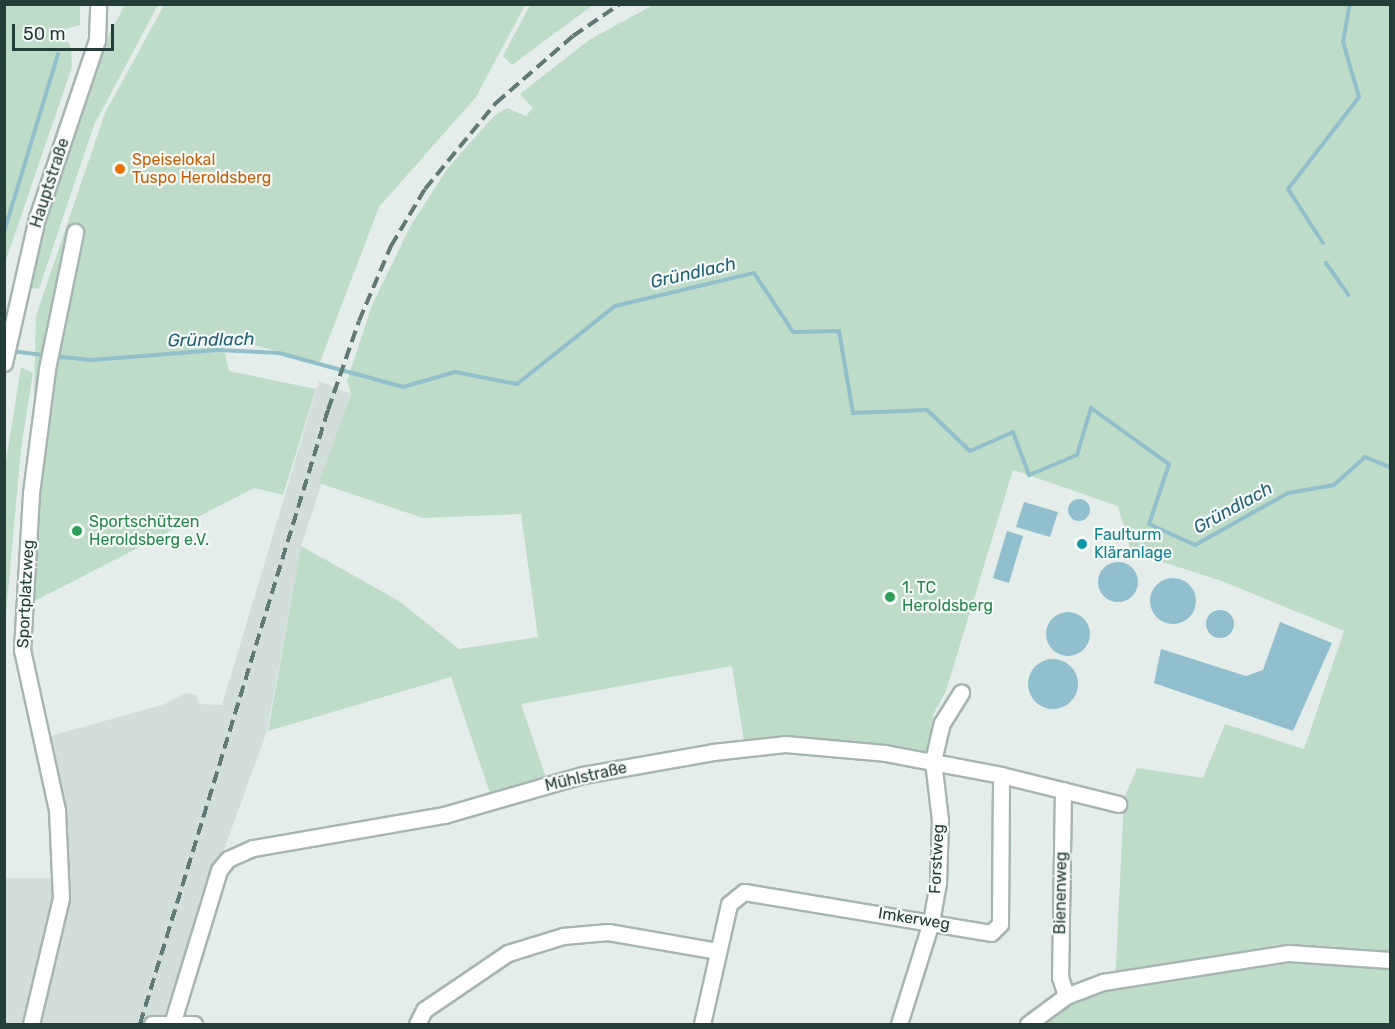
<!DOCTYPE html>
<meta charset="utf-8">
<style>
body{margin:0}
#map{position:relative;width:1395px;height:1029px;overflow:hidden;background:#e4edea;font-family:Rubik,sans-serif}
div>[style]{position:absolute}
.built>*{inset:0;background:#d3ddd9}
.green>*{inset:0;background:#bfdcc9}
.water>*{inset:0;background:#91bfcd}
.round{border-radius:50%}
.stream>*{height:4px;margin:-2px;padding:0 2px;transform-origin:2px;border-radius:2px;background:#91bfcd}
.roads{filter:drop-shadow(2px 0 #a7b5b1) drop-shadow(-2px 0 #a7b5b1) drop-shadow(0 2px #a7b5b1) drop-shadow(0 -2px #a7b5b1)}
.minor>*{height:15px;margin:-7.5px;padding:0 7.5px;transform-origin:7.5px;border-radius:7.5px;background:#fff}
.rail>*{height:4px;margin-top:-2px;transform-origin:0;background:repeating-linear-gradient(90deg,#607974 0 12px,transparent 0 18px)}
.dots>*{width:16px;height:16px;translate:-50% -50%;box-sizing:border-box;border:3px solid #f5f9f7;border-radius:50%}
span{translate:-50% -50%;white-space:nowrap;text-align:center;line-height:1.15;-webkit-text-stroke:4.5px #f5f9f7;paint-order:stroke}
.food-label{font-size:16px;color:#c56008}
.left{translate:0 -50%;text-align:left}
.street-label{font-size:16px;color:#253d39}
.leisure-label{font-size:16px;color:#27864d}
.culture-label{font-size:16px;color:#0d838f}
.water-label{font-size:18px;color:#236175;font-style:italic}
.frame{position:absolute;inset:0;border:6px solid #253d39;pointer-events:none}
.scale{position:absolute;left:12px;top:24px;width:102px;height:27px;box-sizing:border-box;border:3px solid #253d39;border-top:0;padding-left:8px;font-size:18px;line-height:21px;white-space:nowrap;color:#253d39;-webkit-text-stroke:4px #f5f9f7;paint-order:stroke}
</style>
<div id="map">
<div class="built">
<i style="clip-path:polygon(319px 381px,351px 394px,301px 546px,267px 731px,161px 1024px,5px 1024px,4px 878px,55px 878px,47px 737px,165px 704px,186px 693px,196px 695px,200px 704px,222px 705px)"></i>
</div>
<div class="green">
<i style="clip-path:polygon(5px 4px,80px 5px,80px 25px,59px 31px,59px 41px,68px 42px,71px 48px,72px 67px,5px 263px)"></i>
<i style="clip-path:polygon(655px 4px,1390px 5px,1390px 1024px,1042px 1024px,1061px 1004px,1115px 984px,1124px 798px,1137px 768px,1203px 778px,1225px 724px,1304px 749px,1344px 631px,1219px 580px,1131px 552px,1118px 506px,1013px 470px,946px 691px,933px 715px,928px 751px,744px 741px,732px 666px,521px 704px,546px 778px,490px 793px,451px 677px,268px 731px,301px 546px,399px 601px,459px 649px,538px 637px,521px 514px,423px 518px,319px 483px,351px 394px,347px 381px,372px 305px,410px 227px,447px 169px,494px 116px,507px 108px,526px 116px,533px 108px,520px 94px,589px 40px)"></i>
<i style="clip-path:polygon(125px 5px,158px 5px,94px 125px,39px 289px,31px 288px,54px 192px,102px 47px)"></i>
<i style="clip-path:polygon(164px 5px,525px 5px,476px 97px,379px 207px,320px 362px,221px 337px,229px 371px,316px 389px,283px 495px,254px 488px,29px 604px,36px 316px,105px 113px)"></i>
<i style="clip-path:polygon(530px 5px,530px 4px,593px 5px,512px 65px,503px 56px)"></i>
<i style="clip-path:polygon(21px 367px,33px 373px,21px 449px,6px 613px,5px 852px,4px 474px)"></i>
</div>
<div class="water">
<i class="round" style="left:1068px;top:499px;width:22px;height:22px"></i>
<i style="clip-path:polygon(1024px 502px,1058px 512px,1050px 537px,1016px 527px)"></i>
<i style="clip-path:polygon(1007px 531px,1023px 536px,1009px 583px,993px 578px)"></i>
<i class="round" style="left:1098px;top:562px;width:40px;height:40px"></i>
<i class="round" style="left:1150px;top:578px;width:46px;height:46px"></i>
<i class="round" style="left:1206px;top:610px;width:28px;height:28px"></i>
<i class="round" style="left:1046px;top:612px;width:44px;height:44px"></i>
<i style="clip-path:polygon(1280px 622px,1332px 643px,1293px 731px,1154px 683px,1161px 649px,1246px 676px,1263px 670px)"></i>
<i class="round" style="left:1028px;top:659px;width:50px;height:50px"></i>
</div>
<div class="stream">
<i style="left:4px;top:232px;width:186px;rotate:-73.1deg"></i>
<i style="left:1323px;top:243px;width:64px;rotate:-122.9deg"></i>
<i style="left:1288px;top:189px;width:116px;rotate:-52.3deg"></i>
<i style="left:1359px;top:97px;width:57px;rotate:-106.2deg"></i>
<i style="left:1343px;top:42px;width:39px;rotate:-80deg"></i>
<i style="left:1326px;top:263px;width:39px;rotate:55deg"></i>
<i style="left:11px;top:351px;width:34px;rotate:7deg"></i>
<i style="left:53px;top:356px;width:39px;rotate:6deg"></i>
<i style="left:92px;top:360px;width:126px;rotate:-4.5deg"></i>
<i style="left:218px;top:350px;width:61px;rotate:2.8deg"></i>
<i style="left:279px;top:353px;width:129px;rotate:15.3deg"></i>
<i style="left:403px;top:387px;width:54px;rotate:-16.1deg"></i>
<i style="left:455px;top:372px;width:63px;rotate:11deg"></i>
<i style="left:517px;top:384px;width:125px;rotate:-38.5deg"></i>
<i style="left:615px;top:306px;width:143px;rotate:-13.4deg"></i>
<i style="left:754px;top:273px;width:71px;rotate:56.5deg"></i>
<i style="left:793px;top:332px;width:46px;rotate:-1.2deg"></i>
<i style="left:839px;top:331px;width:83px;rotate:80.3deg"></i>
<i style="left:853px;top:413px;width:74px;rotate:-2.3deg"></i>
<i style="left:927px;top:410px;width:59px;rotate:43.6deg"></i>
<i style="left:970px;top:451px;width:47px;rotate:-23.8deg"></i>
<i style="left:1013px;top:432px;width:46px;rotate:69.6deg"></i>
<i style="left:1029px;top:475px;width:52px;rotate:-22.6deg"></i>
<i style="left:1077px;top:455px;width:49px;rotate:-73.4deg"></i>
<i style="left:1091px;top:408px;width:96px;rotate:35.7deg"></i>
<i style="left:1169px;top:464px;width:63px;rotate:108.4deg"></i>
<i style="left:1149px;top:524px;width:51px;rotate:24.5deg"></i>
<i style="left:1195px;top:545px;width:107px;rotate:-29.2deg"></i>
<i style="left:1288px;top:493px;width:47px;rotate:-9.9deg"></i>
<i style="left:1334px;top:485px;width:42px;rotate:-42.1deg"></i>
<i style="left:1365px;top:457px;width:27px;rotate:22deg"></i>
</div>
<div class="roads">
<div class="minor">
<i style="left:4px;top:363px;width:149px;rotate:-77.2deg"></i>
<i style="left:37px;top:218px;width:188px;rotate:-71.4deg"></i>
<i style="left:97px;top:40px;width:36px;rotate:-88deg"></i>
<i style="left:1063px;top:790px;width:187px;rotate:90.9deg"></i>
<i style="left:1060px;top:977px;width:20px;rotate:72deg"></i>
<i style="left:31px;top:1024px;width:130px;rotate:-76.6deg"></i>
<i style="left:61px;top:898px;width:88px;rotate:-92.6deg"></i>
<i style="left:57px;top:810px;width:164px;rotate:-102.3deg"></i>
<i style="left:22px;top:650px;width:157px;rotate:-86.7deg"></i>
<i style="left:31px;top:493px;width:125px;rotate:-82.6deg"></i>
<i style="left:47px;top:369px;width:140px;rotate:-78.4deg"></i>
<i style="left:152px;top:1024px;width:42px"></i>
<i style="left:172px;top:1024px;width:161px;rotate:-73deg"></i>
<i style="left:219px;top:870px;width:14px;rotate:-51deg"></i>
<i style="left:228px;top:859px;width:27px;rotate:-24deg"></i>
<i style="left:253px;top:848px;width:194px;rotate:-9.8deg"></i>
<i style="left:444px;top:815px;width:145px;rotate:-16.1deg"></i>
<i style="left:583px;top:775px;width:132px;rotate:-10deg"></i>
<i style="left:713px;top:752px;width:72px;rotate:-6.3deg"></i>
<i style="left:785px;top:744px;width:100px;rotate:5.1deg"></i>
<i style="left:885px;top:753px;width:118px;rotate:10.7deg"></i>
<i style="left:1001px;top:775px;width:121px;rotate:13.9deg"></i>
<i style="left:417px;top:1024px;width:16px;rotate:-63deg"></i>
<i style="left:424px;top:1010px;width:102px;rotate:-34.2deg"></i>
<i style="left:508px;top:953px;width:58px;rotate:-17.2deg"></i>
<i style="left:563px;top:936px;width:45px;rotate:-5.1deg"></i>
<i style="left:608px;top:932px;width:112px;rotate:9.8deg"></i>
<i style="left:702px;top:1024px;width:123px;rotate:-77.3deg"></i>
<i style="left:729px;top:904px;width:19px;rotate:-39deg"></i>
<i style="left:744px;top:892px;width:250px;rotate:9.4deg"></i>
<i style="left:991px;top:933px;width:13px;rotate:-45deg"></i>
<i style="left:1000px;top:924px;width:149px;rotate:-89.6deg"></i>
<i style="left:899px;top:1024px;width:107px;rotate:-72.6deg"></i>
<i style="left:931px;top:922px;width:40px;rotate:-80deg"></i>
<i style="left:938px;top:883px;width:63px;rotate:-88.2deg"></i>
<i style="left:940px;top:820px;width:59px;rotate:-96.8deg"></i>
<i style="left:933px;top:761px;width:39px;rotate:-77deg"></i>
<i style="left:942px;top:723px;width:36px;rotate:-58deg"></i>
<i style="left:1028px;top:1024px;width:47px;rotate:-36.4deg"></i>
<i style="left:1066px;top:996px;width:40px;rotate:-21deg"></i>
<i style="left:1103px;top:982px;width:188px;rotate:-8.9deg"></i>
<i style="left:1289px;top:953px;width:101px;rotate:4deg"></i>
</div>
</div>
<div class="rail">
<i style="left:140px;top:1024px;width:642px;rotate:-72.98deg"></i>
<i style="left:328px;top:410px;width:94px;rotate:-70.8deg"></i>
<i style="left:359px;top:321px;width:82px;rotate:-66.9deg"></i>
<i style="left:391px;top:246px;width:66px;rotate:-59.2deg"></i>
<i style="left:425px;top:189px;width:112px;rotate:-50.5deg"></i>
<i style="left:496px;top:103px;width:102px;rotate:-41deg"></i>
<i style="left:573px;top:36px;width:57px;rotate:-34.2deg"></i>
</div>
<div class="dots">
<i style="left:120px;top:169px;background:#e8710a"></i>
<i style="left:77px;top:531px;background:#2e9e5b"></i>
<i style="left:1082px;top:544px;background:#0f9aa8"></i>
<i style="left:890px;top:597px;background:#2e9e5b"></i>
</div>
<div class="food-label">
<span class="left" style="left:132px;top:169px">Speiselokal<br>Tuspo Heroldsberg</span>
</div>
<div class="street-label">
<span style="left:50px;top:183px;rotate:-72deg">Hauptstraße</span>
<span style="left:26px;top:594px;rotate:-87deg">Sportplatzweg</span>
<span style="left:586px;top:777px;rotate:-13deg">Mühlstraße</span>
<span style="left:937px;top:859px;rotate:-87deg">Forstweg</span>
<span style="left:1061px;top:893px;rotate:-89deg">Bienenweg</span>
<span style="left:914px;top:919px;rotate:9deg">Imkerweg</span>
</div>
<div class="leisure-label">
<span class="left" style="left:89px;top:531px">Sportschützen<br>Heroldsberg e.V.</span>
<span class="left" style="left:902px;top:597px">1. TC<br>Heroldsberg</span>
</div>
<div class="culture-label">
<span class="left" style="left:1094px;top:544px">Faulturm<br>Kläranlage</span>
</div>
<div class="water-label">
<span style="left:693px;top:273px;rotate:-13deg">Gründlach</span>
<span style="left:211px;top:340px;rotate:-1deg">Gründlach</span>
<span style="left:1233px;top:508px;rotate:-29deg">Gründlach</span>
</div>
<div class="frame"></div>
<div class="scale">50 m</div>
</div>
